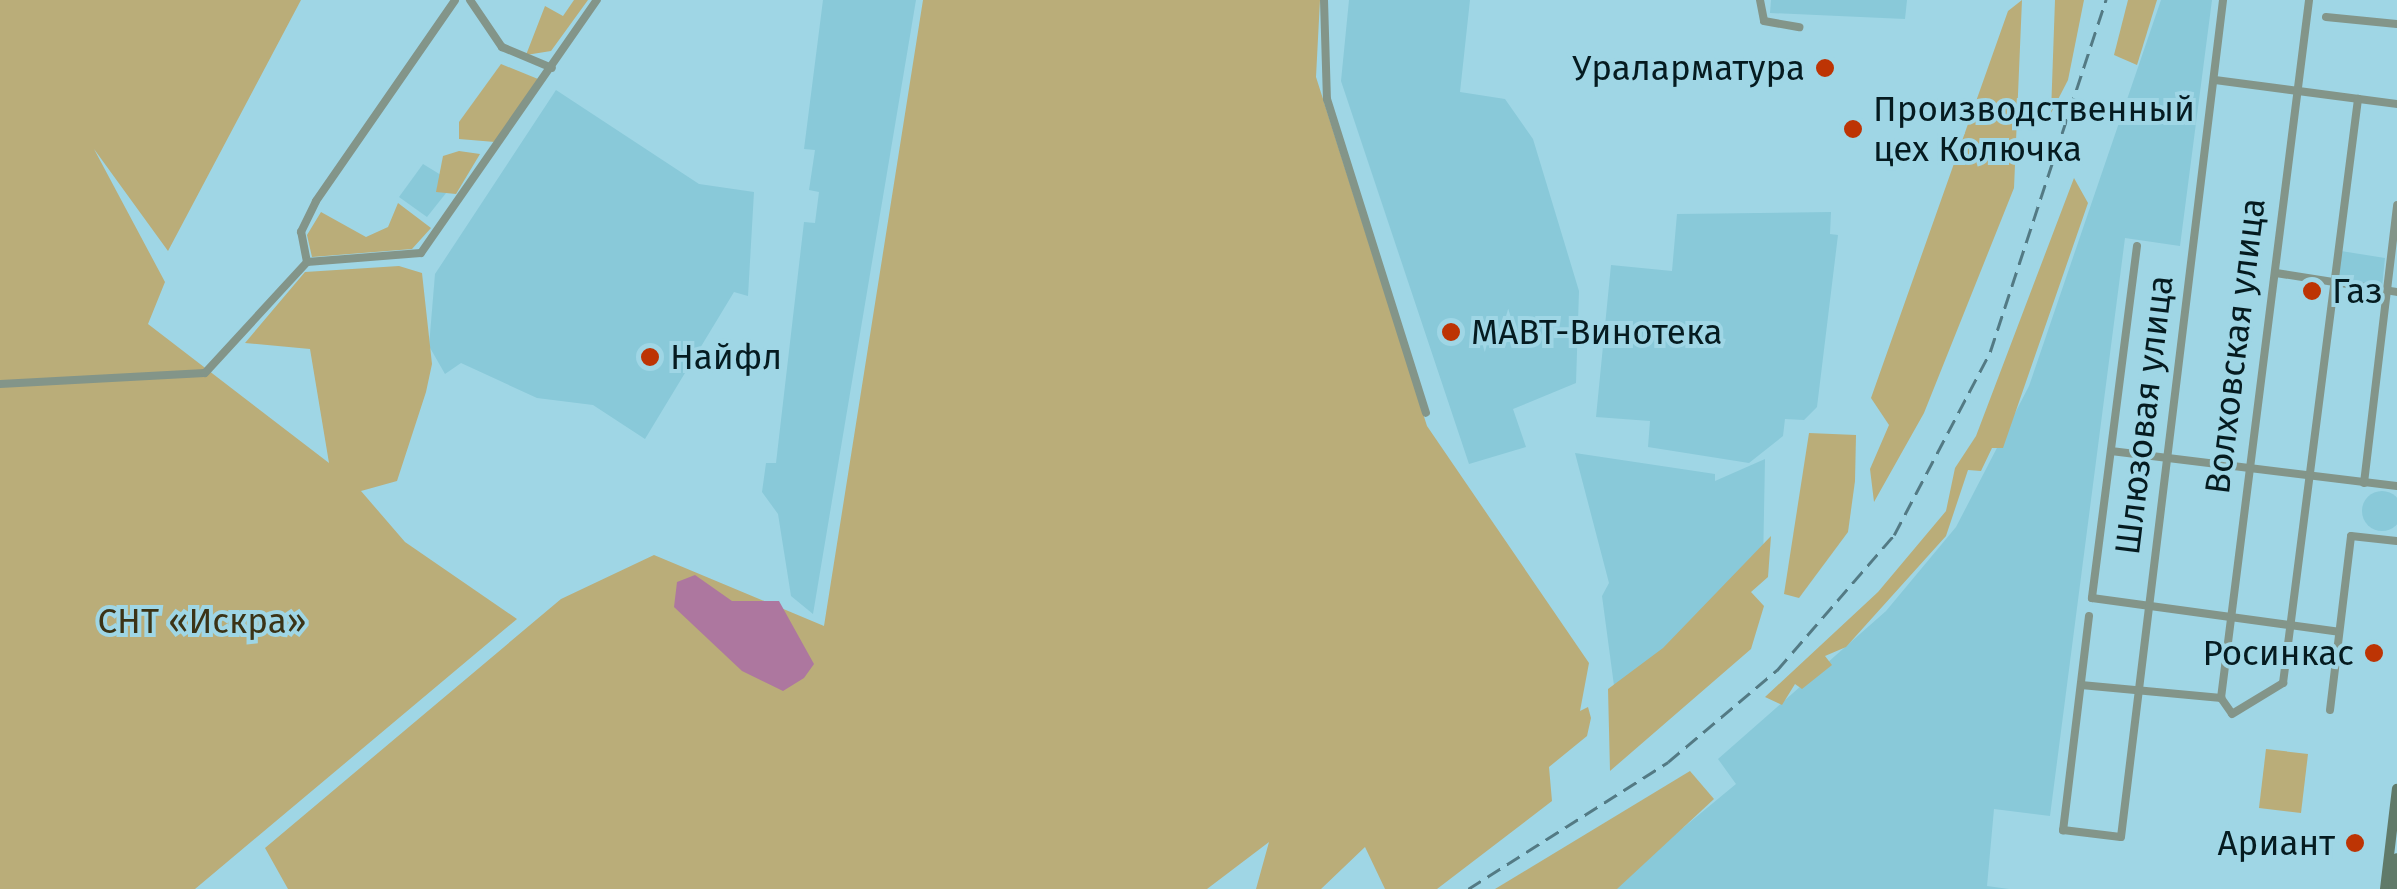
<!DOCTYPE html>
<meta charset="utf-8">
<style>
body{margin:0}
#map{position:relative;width:2397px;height:889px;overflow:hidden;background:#9fd6e5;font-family:"Fira Sans",sans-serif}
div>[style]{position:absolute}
.built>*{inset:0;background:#89c9d9}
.round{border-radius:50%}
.green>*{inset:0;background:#baad79}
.water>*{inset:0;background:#ad779f}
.street>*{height:8px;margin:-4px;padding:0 4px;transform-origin:4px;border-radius:4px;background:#839589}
.secondary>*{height:10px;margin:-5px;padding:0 5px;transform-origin:5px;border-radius:5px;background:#607a69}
.rail>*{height:2.5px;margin-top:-1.25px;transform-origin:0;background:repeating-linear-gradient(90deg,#537a84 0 15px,transparent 0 23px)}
.dots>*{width:28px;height:28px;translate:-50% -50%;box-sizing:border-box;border:5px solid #9fd6e5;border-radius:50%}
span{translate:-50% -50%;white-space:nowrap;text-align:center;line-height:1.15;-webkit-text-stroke:8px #9fd6e5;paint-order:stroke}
.poi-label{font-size:35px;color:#051b20}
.right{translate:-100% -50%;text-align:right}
.left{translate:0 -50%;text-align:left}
.street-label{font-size:35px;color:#051b20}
.park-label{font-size:35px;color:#3b3316}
</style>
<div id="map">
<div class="built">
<i style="clip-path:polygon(823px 0,916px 0,813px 614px,791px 596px,778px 514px,762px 492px,766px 463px,776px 463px,804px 222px,815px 223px,819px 192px,809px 190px,815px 150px,804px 149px)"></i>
<i style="clip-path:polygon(1349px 0,1470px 0,1460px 92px,1505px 99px,1533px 139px,1579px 291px,1576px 383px,1513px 409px,1526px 447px,1469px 464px,1341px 81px)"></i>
<i style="clip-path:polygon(1771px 0,1907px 0,1905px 19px,1770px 13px)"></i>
<i style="clip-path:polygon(2161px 0,2212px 0,2180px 246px,2125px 238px,2050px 816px,1994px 809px,1987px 886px,2009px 889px,1609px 889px,1736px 784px,1718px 759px,1886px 611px,1956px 527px,2029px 386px)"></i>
<i style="clip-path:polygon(556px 90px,699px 184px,754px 192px,748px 296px,734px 292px,645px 439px,593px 405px,537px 398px,461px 363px,445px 374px,429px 346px,435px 274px)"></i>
<i style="clip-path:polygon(423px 164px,454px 183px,427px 217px,399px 197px)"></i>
<i style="clip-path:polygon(1831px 212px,1830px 234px,1838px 235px,1817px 407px,1804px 420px,1785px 419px,1783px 436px,1749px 463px,1648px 447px,1650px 421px,1596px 417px,1611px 265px,1672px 271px,1677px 214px)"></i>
<i style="clip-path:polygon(2341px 251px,2385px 258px,2382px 287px,2337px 279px)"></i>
<i style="clip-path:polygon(1575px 453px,1715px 474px,1715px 481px,1765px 459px,1763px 565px,1615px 693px,1602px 596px,1609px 583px)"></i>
<i class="round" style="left:2362px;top:491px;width:40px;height:40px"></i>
</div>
<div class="green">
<i style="clip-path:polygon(0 0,301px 0,168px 251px,94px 149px,165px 282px,148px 324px,329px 463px,310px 349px,245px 343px,305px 272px,399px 266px,422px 273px,432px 364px,426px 392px,397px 481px,361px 491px,405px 542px,517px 619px,195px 889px,0 889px)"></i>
<i style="clip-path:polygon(574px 0,588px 0,551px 51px,526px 55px,545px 6px,563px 16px)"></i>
<i style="clip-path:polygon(923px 0,1320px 0,1316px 77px,1427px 426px,1589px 663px,1580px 711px,1588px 707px,1591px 718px,1587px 736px,1549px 767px,1552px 801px,1437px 889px,1385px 889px,1365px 847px,1321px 889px,1256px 889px,1269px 842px,1207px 889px,288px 889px,265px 848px,561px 599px,654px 555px,824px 626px)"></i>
<i style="clip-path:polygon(2022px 0,2014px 188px,1924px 413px,1874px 502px,1870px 469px,1889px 425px,1871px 398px,2008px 11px)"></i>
<i style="clip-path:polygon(2055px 0,2084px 0,2068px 80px,2051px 113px)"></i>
<i style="clip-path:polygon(2128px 0,2157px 0,2137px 65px,2114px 55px)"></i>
<i style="clip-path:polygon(501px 64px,538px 79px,495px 142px,459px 139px,459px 122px)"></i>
<i style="clip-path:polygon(459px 151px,480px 154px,456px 194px,436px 192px,443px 156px)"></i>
<i style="clip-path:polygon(2074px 178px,2088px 203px,2003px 448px,1992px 448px,1981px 471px,1968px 470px,1946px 536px,1846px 647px,1825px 656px,1832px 665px,1802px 689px,1795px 684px,1782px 705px,1765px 697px,1878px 592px,1946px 511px,1955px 468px,1976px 436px)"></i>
<i style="clip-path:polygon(398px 203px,431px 228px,412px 249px,312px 257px,307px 235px,321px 212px,366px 237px,388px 227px)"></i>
<i style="clip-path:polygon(1809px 433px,1856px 435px,1855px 481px,1848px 532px,1799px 598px,1784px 594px)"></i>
<i style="clip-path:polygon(1771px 536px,1768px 577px,1751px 592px,1764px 606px,1751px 649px,1610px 771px,1608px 689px,1663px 648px)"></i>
<i style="clip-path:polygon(2266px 749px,2308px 754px,2301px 813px,2259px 808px)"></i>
<i style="clip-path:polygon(1690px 771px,1714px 799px,1617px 889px,1495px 889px)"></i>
</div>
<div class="water">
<i style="clip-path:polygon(695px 575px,732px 601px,779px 601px,814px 664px,804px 678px,783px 691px,742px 671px,674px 607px,677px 582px)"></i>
</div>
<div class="street">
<i style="left:470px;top:0;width:57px;rotate:55.8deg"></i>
<i style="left:502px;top:47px;width:54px;rotate:22.8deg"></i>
<i style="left:1324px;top:0;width:99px;rotate:88.3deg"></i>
<i style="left:1327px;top:99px;width:329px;rotate:72.5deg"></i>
<i style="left:1760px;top:0;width:21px;rotate:79deg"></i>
<i style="left:1764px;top:21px;width:36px;rotate:10deg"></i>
<i style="left:2326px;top:17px;width:71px;rotate:5.6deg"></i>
<i style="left:2215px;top:80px;width:184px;rotate:7.5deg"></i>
<i style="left:2137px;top:246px;width:355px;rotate:97.3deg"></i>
<i style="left:2092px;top:598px;width:249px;rotate:7.8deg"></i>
<i style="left:307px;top:262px;width:31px;rotate:-101deg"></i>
<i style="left:301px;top:232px;width:34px;rotate:-64deg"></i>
<i style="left:316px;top:201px;width:244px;rotate:-55.3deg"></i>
<i style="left:2276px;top:273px;width:122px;rotate:8.9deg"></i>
<i style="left:0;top:384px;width:205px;rotate:-3.1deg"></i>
<i style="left:205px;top:373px;width:151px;rotate:-47.4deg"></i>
<i style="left:307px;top:262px;width:114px;rotate:-4.5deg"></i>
<i style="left:421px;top:253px;width:308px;rotate:-55.2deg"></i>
<i style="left:2111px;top:451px;width:288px;rotate:7deg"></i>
<i style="left:2364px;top:483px;width:280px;rotate:-83.2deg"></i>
<i style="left:2089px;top:616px;width:216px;rotate:96.9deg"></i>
<i style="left:2063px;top:830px;width:58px;rotate:6.9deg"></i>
<i style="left:2121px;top:837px;width:843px;rotate:-83.05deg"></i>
<i style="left:2081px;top:685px;width:141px;rotate:5.3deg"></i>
<i style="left:2221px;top:698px;width:704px;rotate:-82.81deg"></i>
<i style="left:2221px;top:698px;width:19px;rotate:55deg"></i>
<i style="left:2232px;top:714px;width:60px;rotate:-31.3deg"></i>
<i style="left:2283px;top:683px;width:589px;rotate:-82.68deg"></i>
<i style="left:2330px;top:710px;width:175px;rotate:-83.1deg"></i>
<i style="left:2351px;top:536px;width:46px;rotate:6.2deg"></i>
</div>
<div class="secondary">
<i style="left:2385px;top:889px;width:101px;rotate:-83.2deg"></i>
<i style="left:2393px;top:889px;width:31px;rotate:-83deg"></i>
</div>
<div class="rail">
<i style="left:1468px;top:889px;width:237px;rotate:-32.4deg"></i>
<i style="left:1668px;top:762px;width:143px;rotate:-40.2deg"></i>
<i style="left:1777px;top:670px;width:179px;rotate:-49.1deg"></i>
<i style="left:1894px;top:535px;width:207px;rotate:-62.3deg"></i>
<i style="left:1990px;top:352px;width:371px;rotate:-71.8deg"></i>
</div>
<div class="dots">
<i style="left:1825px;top:68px;background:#bd3404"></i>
<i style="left:1853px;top:129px;background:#bd3404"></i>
<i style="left:2312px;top:291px;background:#bd3404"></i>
<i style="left:1451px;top:332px;background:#bd3404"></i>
<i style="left:650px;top:357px;background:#bd3404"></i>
<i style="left:2374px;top:653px;background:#bd3404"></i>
<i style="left:2355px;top:843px;background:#bd3404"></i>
</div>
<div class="poi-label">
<span class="right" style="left:1805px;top:68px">Ураларматура</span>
<span class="left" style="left:1873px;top:129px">Производственный<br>цех Колючка</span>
<span class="left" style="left:2332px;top:291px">Газ</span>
<span class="left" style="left:1471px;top:332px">МАВТ-Винотека</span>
<span class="left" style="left:670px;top:357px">Найфл</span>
<span class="right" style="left:2354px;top:653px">Росинкас</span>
<span class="right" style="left:2335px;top:843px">Ариант</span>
</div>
<div class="street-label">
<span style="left:2235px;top:346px;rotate:-83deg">Волховская улица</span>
<span style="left:2144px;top:415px;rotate:-83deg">Шлюзовая улица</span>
</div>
<div class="park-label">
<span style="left:202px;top:621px">СНТ «Искра»</span>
</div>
</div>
